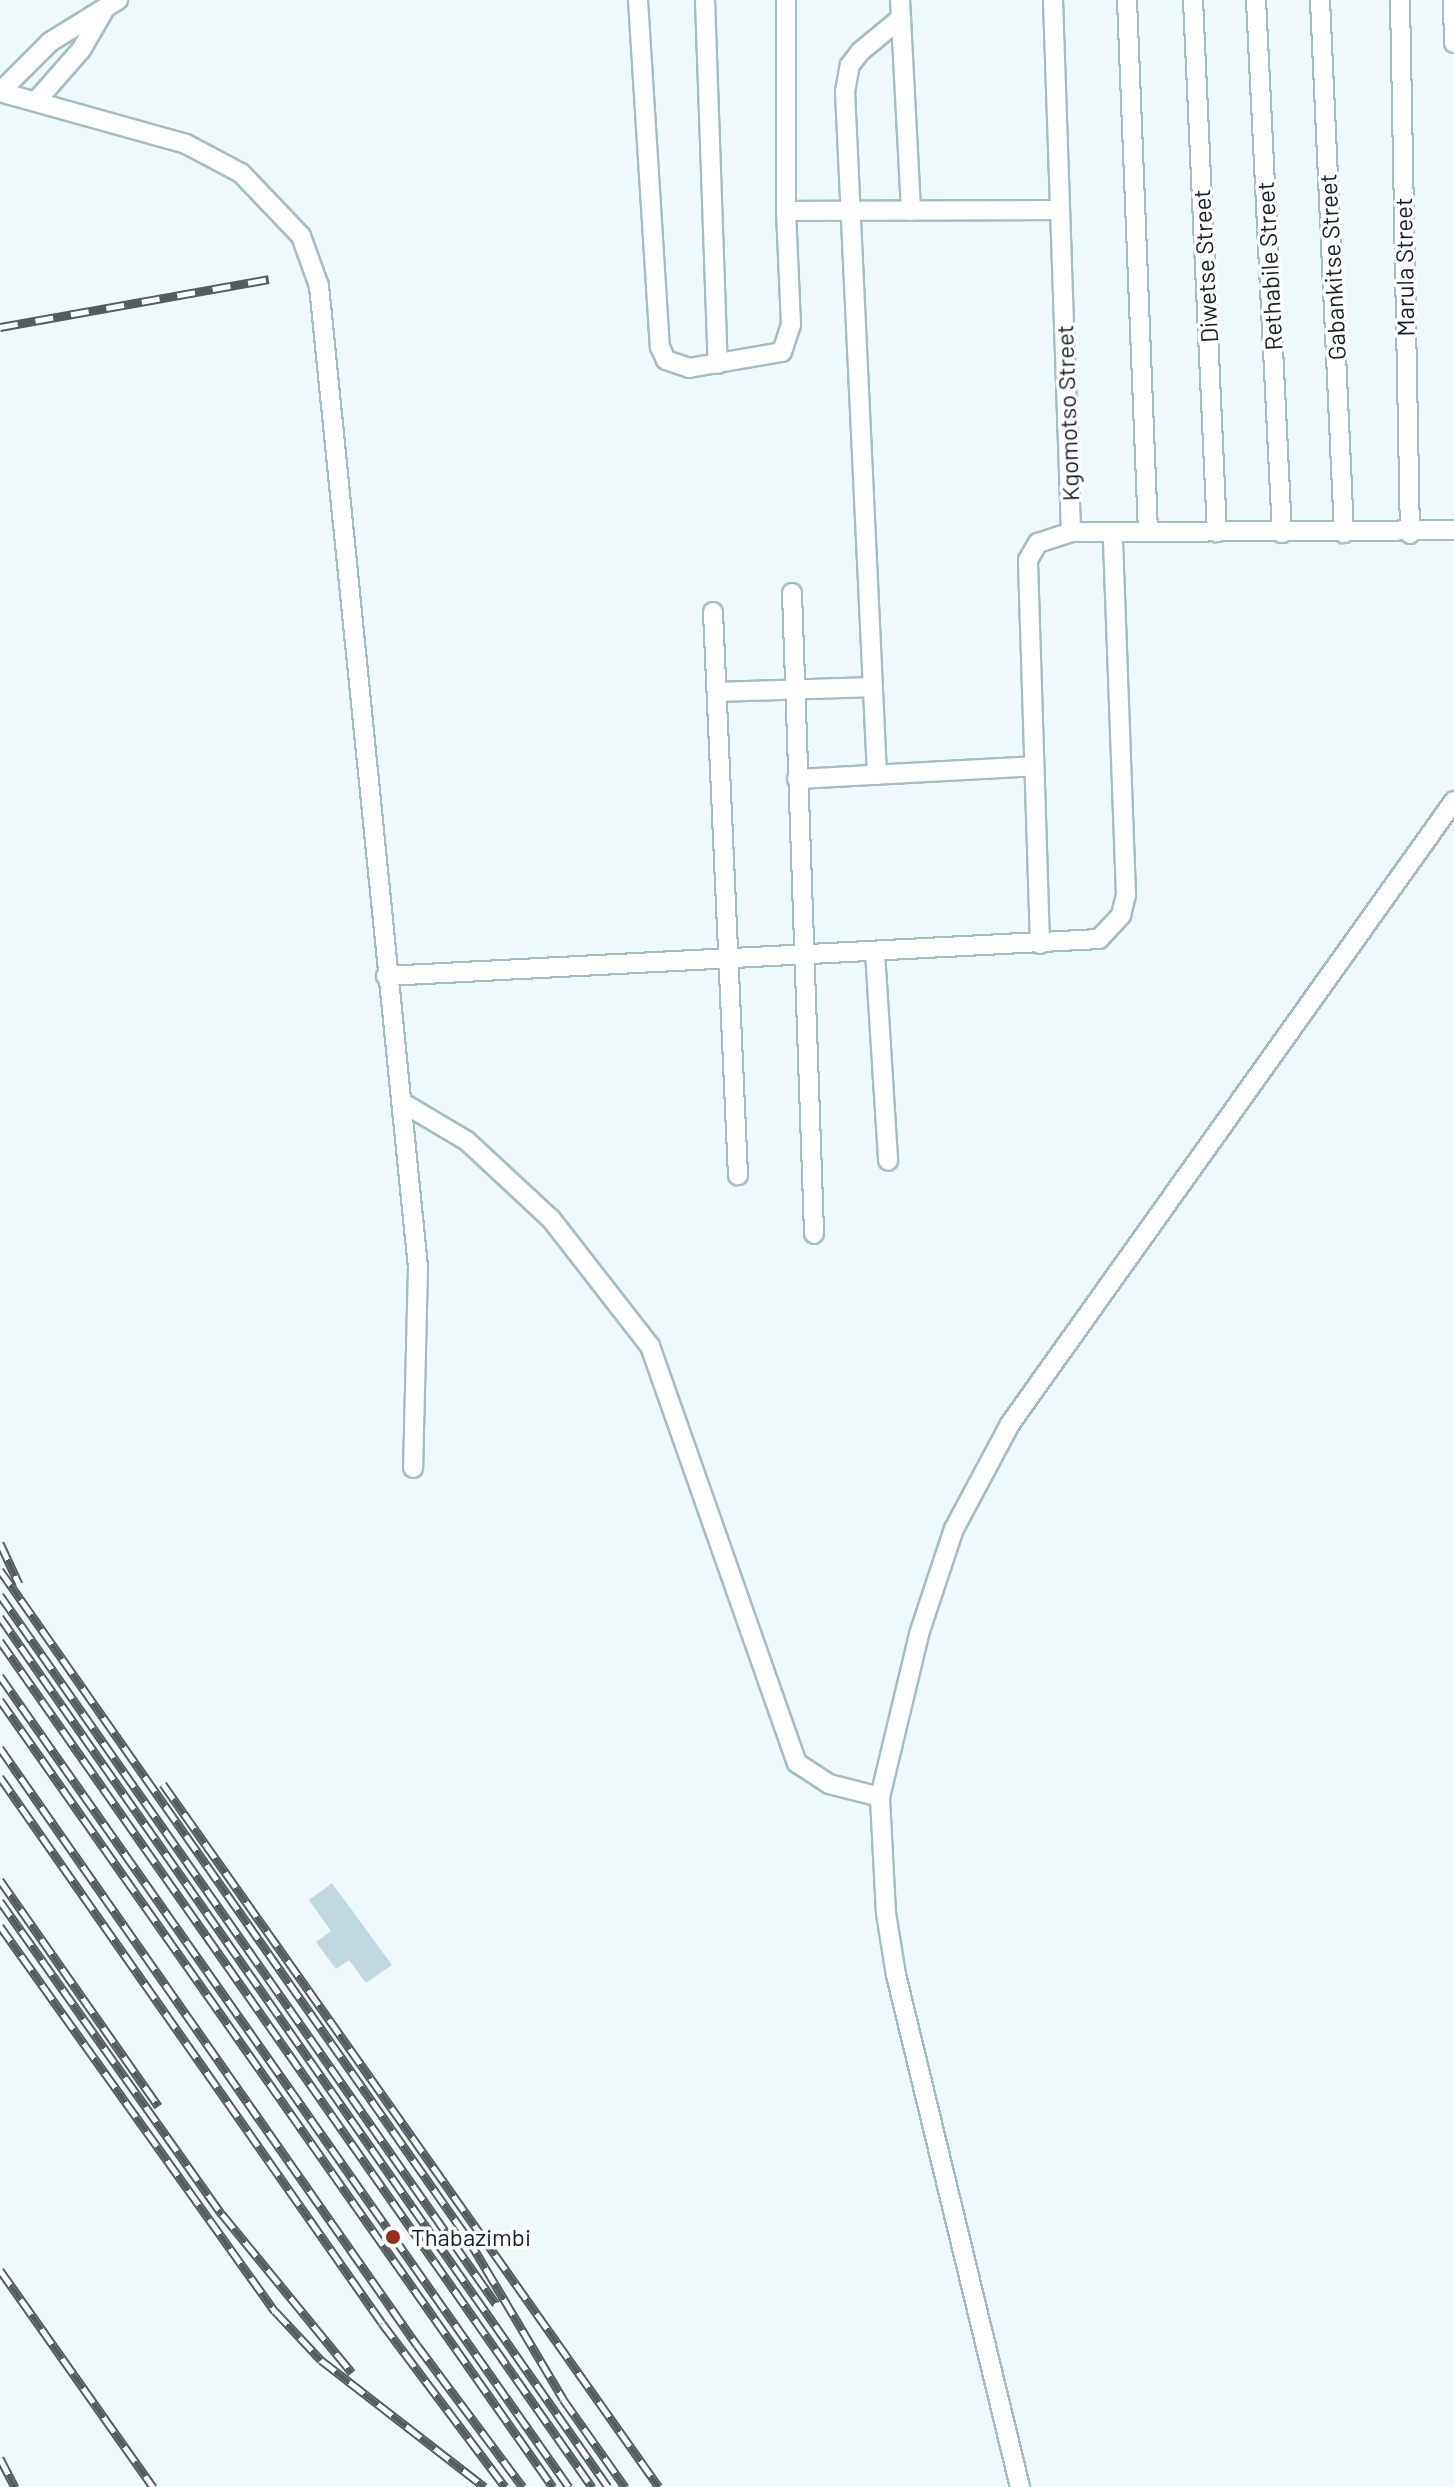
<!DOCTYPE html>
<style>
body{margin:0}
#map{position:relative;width:1454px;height:2487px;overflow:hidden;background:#eff9fc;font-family:Barlow,sans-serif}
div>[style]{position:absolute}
.building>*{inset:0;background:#bfd9e1}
.roads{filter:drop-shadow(2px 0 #a4bdc5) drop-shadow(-2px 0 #a4bdc5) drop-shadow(0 2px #a4bdc5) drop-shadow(0 -2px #a4bdc5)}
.street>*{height:18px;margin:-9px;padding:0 9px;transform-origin:9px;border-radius:9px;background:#fff}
.rail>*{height:9px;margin-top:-4.5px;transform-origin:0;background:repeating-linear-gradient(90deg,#fff 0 18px,#535d60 0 36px);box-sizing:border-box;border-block:2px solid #535d60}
.dots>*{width:22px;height:22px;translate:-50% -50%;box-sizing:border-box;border:4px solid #fff;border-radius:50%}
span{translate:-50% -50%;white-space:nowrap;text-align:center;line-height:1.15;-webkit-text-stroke:7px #fff;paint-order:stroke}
.street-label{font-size:24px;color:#162023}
.poi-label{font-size:24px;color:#162023}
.left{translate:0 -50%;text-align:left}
</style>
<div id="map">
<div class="building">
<i style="clip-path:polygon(332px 1883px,392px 1965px,366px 1983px,349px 1960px,336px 1969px,316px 1942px,331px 1931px,309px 1900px)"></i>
</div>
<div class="roads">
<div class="street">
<i style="left:638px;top:0;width:348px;rotate:86.4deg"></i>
<i style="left:660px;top:347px;width:14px;rotate:65deg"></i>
<i style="left:666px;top:360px;width:24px;rotate:19deg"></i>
<i style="left:689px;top:368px;width:94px;rotate:-9.8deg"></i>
<i style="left:782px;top:352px;width:28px;rotate:-72deg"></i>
<i style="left:791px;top:325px;width:114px;rotate:-92.5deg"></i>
<i style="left:705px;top:0;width:364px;rotate:88deg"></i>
<i style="left:786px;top:0;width:211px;rotate:90deg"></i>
<i style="left:786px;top:211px;width:274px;rotate:-0.2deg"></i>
<i style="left:900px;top:0;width:211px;rotate:87deg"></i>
<i style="left:1127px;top:0;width:532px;rotate:87.74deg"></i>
<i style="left:1193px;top:0;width:533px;rotate:87.42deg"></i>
<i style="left:1256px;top:0;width:534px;rotate:87.21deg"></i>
<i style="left:1320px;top:0;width:534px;rotate:87.42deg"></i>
<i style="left:1400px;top:0;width:534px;rotate:88.93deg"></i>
<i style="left:1453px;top:0;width:43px;rotate:88.7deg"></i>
<i style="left:0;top:92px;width:193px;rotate:15.6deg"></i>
<i style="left:186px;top:144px;width:62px;rotate:27.8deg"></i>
<i style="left:241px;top:173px;width:87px;rotate:46.4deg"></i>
<i style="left:301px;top:236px;width:53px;rotate:70.2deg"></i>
<i style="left:319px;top:286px;width:986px;rotate:84.24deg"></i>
<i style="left:418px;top:1267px;width:201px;rotate:91.4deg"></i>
<i style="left:0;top:92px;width:71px;rotate:-45deg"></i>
<i style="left:50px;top:42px;width:80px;rotate:-31.7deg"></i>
<i style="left:37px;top:100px;width:67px;rotate:-48.7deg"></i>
<i style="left:81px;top:50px;width:44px;rotate:-59.9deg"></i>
<i style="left:1071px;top:532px;width:42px"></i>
<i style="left:792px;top:593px;width:641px;rotate:88.03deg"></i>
<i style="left:713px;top:612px;width:564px;rotate:87.46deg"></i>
<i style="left:717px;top:692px;width:156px;rotate:-1.8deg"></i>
<i style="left:877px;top:775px;width:684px;rotate:-92.68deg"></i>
<i style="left:845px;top:92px;width:27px;rotate:-80deg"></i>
<i style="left:850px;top:65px;width:18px;rotate:-52deg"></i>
<i style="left:861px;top:51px;width:52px;rotate:-39.5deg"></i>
<i style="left:797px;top:779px;width:237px;rotate:-3.1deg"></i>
<i style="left:1040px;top:944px;width:384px;rotate:-91.8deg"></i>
<i style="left:1028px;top:560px;width:20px;rotate:-60deg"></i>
<i style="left:1038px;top:543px;width:35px;rotate:-18deg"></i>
<i style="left:1071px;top:532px;width:532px;rotate:-91.94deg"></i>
<i style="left:875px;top:952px;width:209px;rotate:86.4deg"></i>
<i style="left:386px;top:976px;width:714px;rotate:-2.97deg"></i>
<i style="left:1099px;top:939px;width:33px;rotate:-47deg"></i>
<i style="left:1121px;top:915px;width:21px;rotate:-76deg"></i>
<i style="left:1126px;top:895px;width:363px;rotate:-92.1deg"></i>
<i style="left:1113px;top:532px;width:341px;rotate:-0.3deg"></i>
<i style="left:403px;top:1103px;width:74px;rotate:30.7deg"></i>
<i style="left:467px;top:1141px;width:115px;rotate:42.9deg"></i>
<i style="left:551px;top:1219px;width:161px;rotate:52.1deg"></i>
<i style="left:650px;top:1346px;width:442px;rotate:70.6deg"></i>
<i style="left:797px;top:1763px;width:38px;rotate:33deg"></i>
<i style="left:829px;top:1784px;width:53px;rotate:14.3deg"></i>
<i style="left:1020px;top:2487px;width:527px;rotate:-103.61deg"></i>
<i style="left:896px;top:1975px;width:63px;rotate:-99.2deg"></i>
<i style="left:886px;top:1913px;width:116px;rotate:-93deg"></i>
<i style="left:880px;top:1797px;width:168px;rotate:-76.5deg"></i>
<i style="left:919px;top:1634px;width:111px;rotate:-71.6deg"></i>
<i style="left:954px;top:1529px;width:119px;rotate:-61.9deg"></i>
<i style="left:1010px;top:1424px;width:765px;rotate:-54.52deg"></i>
</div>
</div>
<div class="rail">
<i style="left:0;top:327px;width:273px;rotate:-10.1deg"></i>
<i style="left:0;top:1543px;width:45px;rotate:65.1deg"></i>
<i style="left:0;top:1570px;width:814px;rotate:55deg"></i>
<i style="left:467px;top:2237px;width:188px;rotate:59.3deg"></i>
<i style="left:563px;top:2399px;width:108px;rotate:54.8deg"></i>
<i style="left:0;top:1595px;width:865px;rotate:55.02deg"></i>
<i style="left:0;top:1617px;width:1061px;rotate:55.05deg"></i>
<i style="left:0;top:1641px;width:1033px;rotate:55.02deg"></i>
<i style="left:0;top:1676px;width:991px;rotate:54.95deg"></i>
<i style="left:0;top:1700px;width:962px;rotate:54.91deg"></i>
<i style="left:0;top:1748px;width:728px;rotate:55.07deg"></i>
<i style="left:417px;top:2345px;width:177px;rotate:53.3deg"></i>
<i style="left:0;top:1777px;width:666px;rotate:55.02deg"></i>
<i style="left:382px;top:2323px;width:205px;rotate:53.1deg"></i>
<i style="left:163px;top:1784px;width:860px;rotate:54.8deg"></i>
<i style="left:0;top:1880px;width:276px;rotate:55deg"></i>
<i style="left:0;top:1901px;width:384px;rotate:54.7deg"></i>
<i style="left:222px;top:2214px;width:205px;rotate:50.7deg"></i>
<i style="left:0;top:1926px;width:473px;rotate:54.5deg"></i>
<i style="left:275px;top:2311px;width:67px;rotate:46.8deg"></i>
<i style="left:321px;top:2360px;width:207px;rotate:37.8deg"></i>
<i style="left:0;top:2270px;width:266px;rotate:54.8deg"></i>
<i style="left:0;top:2458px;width:33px;rotate:63deg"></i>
</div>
<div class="dots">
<i style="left:393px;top:2237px;background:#972d1b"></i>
</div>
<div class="street-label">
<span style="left:1205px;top:266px;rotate:-93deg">Diwetse Street</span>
<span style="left:1269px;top:266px;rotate:-93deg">Rethabile Street</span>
<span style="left:1332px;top:267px;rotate:-93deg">Gabankitse Street</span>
<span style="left:1404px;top:267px;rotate:-91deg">Marula Street</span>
<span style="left:1067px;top:413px;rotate:-92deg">Kgomotso Street</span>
</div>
<div class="poi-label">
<span class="left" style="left:411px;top:2237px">Thabazimbi</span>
</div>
</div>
